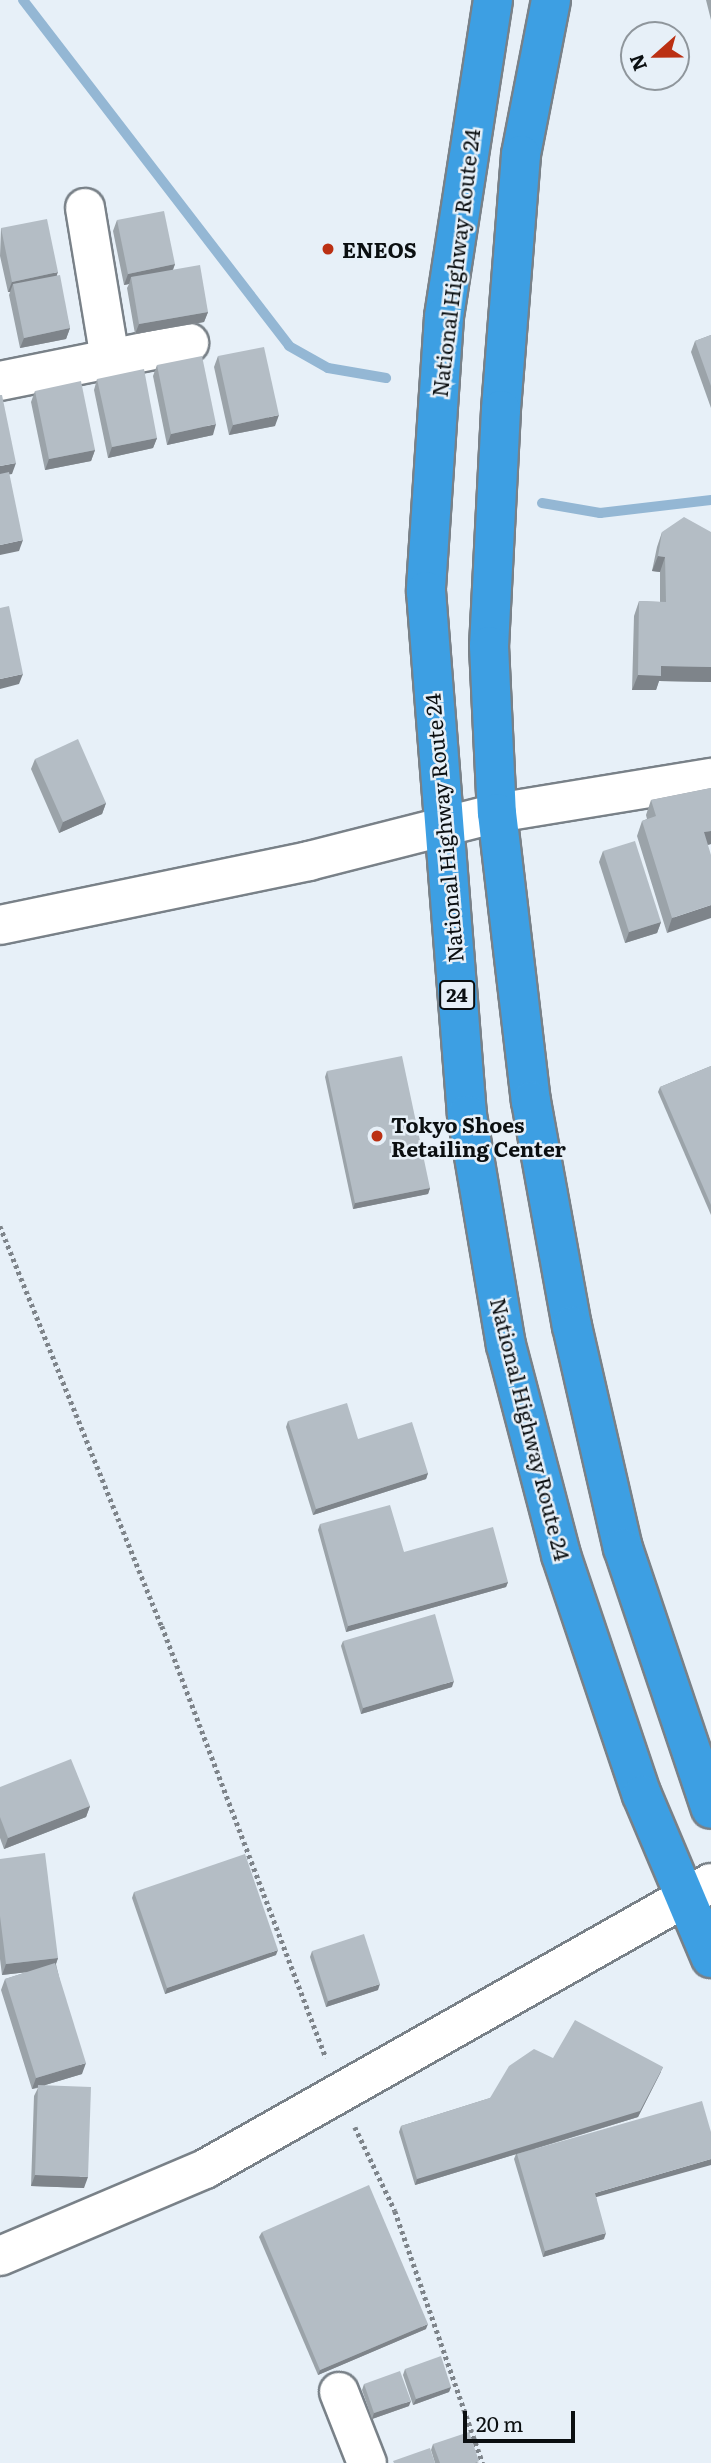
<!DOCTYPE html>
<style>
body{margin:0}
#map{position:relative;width:711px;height:2463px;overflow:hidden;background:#e7f0f8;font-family:Literata,serif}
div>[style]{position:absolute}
.stream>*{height:10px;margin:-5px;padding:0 5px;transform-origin:5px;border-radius:5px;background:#94b7d4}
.path>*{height:4.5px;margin-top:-2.25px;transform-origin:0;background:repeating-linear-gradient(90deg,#7e848a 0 3.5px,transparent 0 7px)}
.roads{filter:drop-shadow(2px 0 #798188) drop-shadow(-2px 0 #798188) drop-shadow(0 2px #798188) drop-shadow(0 -2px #798188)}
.minor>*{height:38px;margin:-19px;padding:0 19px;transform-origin:19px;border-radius:19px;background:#fff}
.highway>*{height:38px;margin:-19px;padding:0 19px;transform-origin:19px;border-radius:19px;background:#3d9fe3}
.wall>*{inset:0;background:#9ba3a9}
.shaded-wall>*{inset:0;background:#7e848a}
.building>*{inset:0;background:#b4bdc5}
.dots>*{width:19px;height:19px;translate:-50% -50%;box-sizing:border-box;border:4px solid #e7f0f8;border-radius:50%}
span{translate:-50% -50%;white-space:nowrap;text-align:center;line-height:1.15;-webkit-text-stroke:5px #e7f0f8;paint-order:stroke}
.shield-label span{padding:2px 5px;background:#e7f0f8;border:2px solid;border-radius:5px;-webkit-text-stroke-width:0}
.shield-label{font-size:19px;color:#0b0f11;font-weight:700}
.poi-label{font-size:21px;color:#0b0f11;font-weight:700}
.left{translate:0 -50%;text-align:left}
.street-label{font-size:21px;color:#0b0f11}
.north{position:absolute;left:620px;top:21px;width:70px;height:70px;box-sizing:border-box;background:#e7f0f8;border:2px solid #8f969c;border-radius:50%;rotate:249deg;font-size:19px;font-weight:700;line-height:28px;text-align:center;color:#0b0f11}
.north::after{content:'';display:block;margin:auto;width:24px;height:32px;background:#bb3013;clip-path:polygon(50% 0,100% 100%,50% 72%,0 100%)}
.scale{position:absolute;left:463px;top:2411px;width:112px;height:32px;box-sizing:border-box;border:4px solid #0b0f11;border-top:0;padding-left:9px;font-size:21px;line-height:24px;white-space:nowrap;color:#0b0f11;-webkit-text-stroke:5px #e7f0f8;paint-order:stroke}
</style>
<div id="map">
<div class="stream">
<i style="left:23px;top:0;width:436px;rotate:52.4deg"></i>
<i style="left:289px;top:346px;width:45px;rotate:29.4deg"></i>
<i style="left:328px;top:368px;width:59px;rotate:9.8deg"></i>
<i style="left:542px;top:503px;width:59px;rotate:9.8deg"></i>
<i style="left:600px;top:513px;width:112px;rotate:-6.7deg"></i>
</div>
<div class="path">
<i style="left:0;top:1226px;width:432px;rotate:68deg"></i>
<i style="left:162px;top:1626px;width:462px;rotate:69.2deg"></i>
<i style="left:355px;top:2127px;width:93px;rotate:64.5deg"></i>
<i style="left:395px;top:2211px;width:267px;rotate:70.8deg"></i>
</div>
<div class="roads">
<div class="minor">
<i style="left:85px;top:208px;width:153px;rotate:80.6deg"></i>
<i style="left:0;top:381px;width:193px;rotate:-11.4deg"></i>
<i style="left:0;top:925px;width:316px;rotate:-11.7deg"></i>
<i style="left:309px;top:861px;width:194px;rotate:-14.3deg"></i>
<i style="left:497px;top:813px;width:217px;rotate:-9.3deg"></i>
<i style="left:0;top:2256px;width:223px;rotate:-23deg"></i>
<i style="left:205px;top:2169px;width:581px;rotate:-29.48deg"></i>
<i style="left:339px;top:2392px;width:76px;rotate:68.5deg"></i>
</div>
<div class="highway">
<i style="left:493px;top:0;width:321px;rotate:98.8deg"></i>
<i style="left:444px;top:317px;width:275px;rotate:93.8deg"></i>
<i style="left:426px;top:591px;width:526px;rotate:85.53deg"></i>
<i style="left:467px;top:1115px;width:233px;rotate:80.4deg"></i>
<i style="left:506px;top:1345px;width:217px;rotate:75.3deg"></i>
<i style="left:561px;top:1555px;width:253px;rotate:71.4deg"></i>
<i style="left:642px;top:1795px;width:177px;rotate:67.1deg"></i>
<i style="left:551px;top:0;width:158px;rotate:101deg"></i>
<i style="left:521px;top:155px;width:256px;rotate:94.5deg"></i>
<i style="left:501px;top:410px;width:236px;rotate:92.9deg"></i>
<i style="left:489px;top:646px;width:167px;rotate:87.3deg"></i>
<i style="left:497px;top:813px;width:290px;rotate:83.3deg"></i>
<i style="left:531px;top:1101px;width:229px;rotate:79.7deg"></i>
<i style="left:572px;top:1326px;width:228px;rotate:77.1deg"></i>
<i style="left:623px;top:1548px;width:275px;rotate:71.4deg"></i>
</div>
</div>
<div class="wall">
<i style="clip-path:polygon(706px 0,711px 0,711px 20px)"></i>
<i style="clip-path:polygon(117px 220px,175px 264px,173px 270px,208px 312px,204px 322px,135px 334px,127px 288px,129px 284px,124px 285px,113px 231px)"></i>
<i style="clip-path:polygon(1px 228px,57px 275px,70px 328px,66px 339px,20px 348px,9px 295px,10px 292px,8px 292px,0 256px)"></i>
<i style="clip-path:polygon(711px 335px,711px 408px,691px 352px,695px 341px)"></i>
<i style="clip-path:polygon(218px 356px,275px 426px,229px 435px,214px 367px)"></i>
<i style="clip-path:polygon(157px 365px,213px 435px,167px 445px,153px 376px)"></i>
<i style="clip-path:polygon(97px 379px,157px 438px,153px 448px,108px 458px,94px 390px)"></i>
<i style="clip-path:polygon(35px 391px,95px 450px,91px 461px,45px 470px,31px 402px)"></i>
<i style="clip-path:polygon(662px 532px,711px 532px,711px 682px,659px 681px,656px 690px,632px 690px,634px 616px,639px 601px,660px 602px,660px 572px,652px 571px,657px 547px)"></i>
<i style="clip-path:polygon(35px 759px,106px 803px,102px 814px,59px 833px,31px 769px)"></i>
<i style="clip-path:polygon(711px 788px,711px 844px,708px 845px,667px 933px,637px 836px,642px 821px,647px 819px,646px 815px,651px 800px)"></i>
<i style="clip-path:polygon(603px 851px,661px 922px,657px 933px,625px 943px,599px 862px)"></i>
<i style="clip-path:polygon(711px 1066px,711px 1215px,658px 1092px,660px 1087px)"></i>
<i style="clip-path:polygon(327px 1071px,430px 1188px,428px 1194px,353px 1209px,325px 1077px)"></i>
<i style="clip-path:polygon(288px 1421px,358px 1439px,428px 1473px,426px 1479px,313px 1515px,286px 1427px)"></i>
<i style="clip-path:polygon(320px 1524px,404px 1552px,508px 1582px,506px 1587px,346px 1632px,318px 1530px)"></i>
<i style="clip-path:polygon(343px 1641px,452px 1687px,361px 1714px,341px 1646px)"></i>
<i style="clip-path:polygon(0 1787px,90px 1806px,86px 1817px,4px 1849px,0 1838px)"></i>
<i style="clip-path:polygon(0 1859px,58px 1958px,56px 1964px,82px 2074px,45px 2085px,84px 2188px,31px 2186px,34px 2096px,38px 2088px,32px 2089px,1px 1990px,5px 1979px,27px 1972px,2px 1975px,0 1959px)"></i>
<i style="clip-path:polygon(134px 1892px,276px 1955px,165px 1994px,132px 1898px)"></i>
<i style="clip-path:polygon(312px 1951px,378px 1990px,326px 2007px,310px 1957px)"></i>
<i style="clip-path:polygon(553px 2058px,661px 2072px,638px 2117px,535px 2149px,596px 2197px,604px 2239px,543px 2257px,514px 2159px,516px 2154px,415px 2185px,399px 2132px,401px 2126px,490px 2098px)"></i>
<i style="clip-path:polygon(262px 2232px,426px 2329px,318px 2375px,259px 2237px)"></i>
<i style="clip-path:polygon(405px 2369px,451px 2387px,449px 2392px,413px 2405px,403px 2375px)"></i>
<i style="clip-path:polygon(364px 2384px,409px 2406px,372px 2419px,362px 2390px)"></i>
<i style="clip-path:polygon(433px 2444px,479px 2463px,435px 2463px,431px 2450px)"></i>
</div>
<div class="shaded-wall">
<i style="clip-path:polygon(175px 264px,171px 274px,131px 277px,129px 284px,124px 285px,128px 274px)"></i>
<i style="clip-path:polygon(58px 272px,54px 283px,13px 284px,10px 292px,8px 292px,12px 282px)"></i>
<i style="clip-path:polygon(208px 312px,204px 322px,135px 334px,139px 324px)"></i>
<i style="clip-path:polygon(70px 328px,66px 339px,20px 348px,24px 338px)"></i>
<i style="clip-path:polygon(279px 415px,275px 426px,229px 435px,233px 425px)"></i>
<i style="clip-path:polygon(216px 424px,213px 435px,167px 445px,171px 434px)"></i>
<i style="clip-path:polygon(157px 438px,153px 448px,108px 458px,112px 447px)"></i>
<i style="clip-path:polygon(95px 450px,91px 461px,45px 470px,49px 459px)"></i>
<i style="clip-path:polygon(16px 463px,12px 474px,0 476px,0 466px)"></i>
<i style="clip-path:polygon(23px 540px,19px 551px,0 555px,0 545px)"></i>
<i style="clip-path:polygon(658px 556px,665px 557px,660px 572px,652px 571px)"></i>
<i style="clip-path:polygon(661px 666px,711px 667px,711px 682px,659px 681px,656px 690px,632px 690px,638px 675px)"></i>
<i style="clip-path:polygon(23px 674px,19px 684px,0 689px,0 679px)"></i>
<i style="clip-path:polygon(106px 803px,102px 814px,59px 833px,63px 822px)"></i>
<i style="clip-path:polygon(711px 831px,711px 844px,698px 847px,704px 832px)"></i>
<i style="clip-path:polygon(711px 905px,711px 918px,667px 933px,672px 918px)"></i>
<i style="clip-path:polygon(661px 922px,657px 933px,625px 943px,629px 932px)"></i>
<i style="clip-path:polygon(430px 1188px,428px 1194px,353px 1209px,355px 1203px)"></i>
<i style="clip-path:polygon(428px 1473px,426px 1479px,313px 1515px,316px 1509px)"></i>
<i style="clip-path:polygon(508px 1582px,506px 1587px,346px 1632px,348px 1626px)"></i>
<i style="clip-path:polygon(454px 1681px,452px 1687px,361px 1714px,363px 1708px)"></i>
<i style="clip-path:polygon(90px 1806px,86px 1817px,4px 1849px,8px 1838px)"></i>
<i style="clip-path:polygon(278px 1950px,276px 1955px,165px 1994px,167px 1988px)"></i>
<i style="clip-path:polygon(58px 1958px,54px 1969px,2px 1975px,6px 1964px)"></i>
<i style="clip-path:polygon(380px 1984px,378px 1990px,326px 2007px,328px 2001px)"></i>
<i style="clip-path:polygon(86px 2063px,82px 2074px,32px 2089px,36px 2078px)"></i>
<i style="clip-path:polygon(663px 2067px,638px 2117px,415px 2185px,417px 2179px)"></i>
<i style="clip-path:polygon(711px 2159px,711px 2165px,593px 2198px,595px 2193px)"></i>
<i style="clip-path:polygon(35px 2175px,88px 2177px,84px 2188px,31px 2186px)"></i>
<i style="clip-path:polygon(606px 2233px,604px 2239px,543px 2257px,545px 2251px)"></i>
<i style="clip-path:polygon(428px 2324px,426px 2329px,318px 2375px,320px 2370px)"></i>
<i style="clip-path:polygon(451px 2387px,449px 2392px,413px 2405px,416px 2399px)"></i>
<i style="clip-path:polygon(411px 2401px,409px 2406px,372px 2419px,374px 2413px)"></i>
</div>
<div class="building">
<i style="clip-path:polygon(164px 211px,175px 264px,128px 274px,117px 220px)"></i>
<i style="clip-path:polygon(47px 219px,58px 272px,12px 282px,1px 228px)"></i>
<i style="clip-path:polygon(200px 265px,208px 312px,139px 324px,131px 277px)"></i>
<i style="clip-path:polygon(60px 275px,70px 328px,24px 338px,13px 284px)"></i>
<i style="clip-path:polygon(711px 335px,711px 386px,695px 341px)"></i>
<i style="clip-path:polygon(264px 347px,279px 415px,233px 425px,218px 356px)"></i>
<i style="clip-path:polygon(202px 356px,216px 424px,171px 434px,157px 365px)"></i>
<i style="clip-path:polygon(144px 369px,157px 438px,112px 447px,97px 379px)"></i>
<i style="clip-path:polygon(81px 381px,95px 450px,49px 459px,35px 391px)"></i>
<i style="clip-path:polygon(0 395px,2px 395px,16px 463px,0 466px)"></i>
<i style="clip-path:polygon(9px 472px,23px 540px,0 545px,0 474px)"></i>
<i style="clip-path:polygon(684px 517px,711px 532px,711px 667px,661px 666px,661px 676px,638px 675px,639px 601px,666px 602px,665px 557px,658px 556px,662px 532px)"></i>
<i style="clip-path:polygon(9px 606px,23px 674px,0 679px,0 608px)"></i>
<i style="clip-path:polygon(78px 739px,106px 803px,63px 822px,35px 759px)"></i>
<i style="clip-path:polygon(711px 788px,711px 831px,704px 832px,711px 855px,711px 905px,672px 918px,642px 821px,656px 816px,651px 800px)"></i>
<i style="clip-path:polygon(635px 841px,661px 922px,629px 932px,603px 851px)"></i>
<i style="clip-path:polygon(402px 1056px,430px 1188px,355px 1203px,327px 1071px)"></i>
<i style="clip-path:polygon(711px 1066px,711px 1205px,660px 1087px)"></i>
<i style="clip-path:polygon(347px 1403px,358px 1439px,412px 1422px,428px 1473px,316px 1509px,288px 1421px)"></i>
<i style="clip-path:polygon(390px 1505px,404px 1552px,493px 1527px,508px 1582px,348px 1626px,320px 1524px)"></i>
<i style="clip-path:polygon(435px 1614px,454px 1681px,363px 1708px,343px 1641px)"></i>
<i style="clip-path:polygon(71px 1759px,90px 1806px,8px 1838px,0 1817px,0 1787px)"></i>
<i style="clip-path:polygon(45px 1853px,58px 1958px,6px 1964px,0 1916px,0 1859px)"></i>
<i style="clip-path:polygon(245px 1854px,278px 1950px,167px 1988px,134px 1892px)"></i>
<i style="clip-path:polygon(364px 1934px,380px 1984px,328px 2001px,312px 1951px)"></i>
<i style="clip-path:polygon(55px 1963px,86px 2063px,36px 2078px,5px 1979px)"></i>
<i style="clip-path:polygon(575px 2020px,663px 2067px,640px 2111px,417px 2179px,401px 2126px,490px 2098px,509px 2066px,534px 2049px,553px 2058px)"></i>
<i style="clip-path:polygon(38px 2085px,91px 2087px,88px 2177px,35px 2175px)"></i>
<i style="clip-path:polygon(702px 2101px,711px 2132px,711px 2159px,595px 2193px,606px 2233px,545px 2251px,517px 2154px)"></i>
<i style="clip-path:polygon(369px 2185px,428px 2324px,320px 2370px,262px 2232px)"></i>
<i style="clip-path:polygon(441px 2356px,451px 2387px,416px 2399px,405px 2369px)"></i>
<i style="clip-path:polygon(400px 2371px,411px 2401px,374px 2413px,364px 2384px)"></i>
<i style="clip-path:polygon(469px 2432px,479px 2461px,475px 2463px,440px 2463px,433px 2444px)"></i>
<i style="clip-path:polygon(430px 2448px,435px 2463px,394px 2463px,393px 2461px)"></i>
</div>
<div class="dots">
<i style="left:328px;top:249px;background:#bb3013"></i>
<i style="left:377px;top:1136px;background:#bb3013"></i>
</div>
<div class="shield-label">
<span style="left:457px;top:995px">24</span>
</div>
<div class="poi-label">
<span class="left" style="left:342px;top:249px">ENEOS</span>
<span class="left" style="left:391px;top:1136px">Tokyo Shoes<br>Retailing Center</span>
</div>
<div class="street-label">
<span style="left:455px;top:263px;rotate:-83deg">National Highway Route 24</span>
<span style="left:443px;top:828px;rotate:-95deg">National Highway Route 24</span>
<span style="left:531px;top:1429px;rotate:76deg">National Highway Route 24</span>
</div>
<div class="north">N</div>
<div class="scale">20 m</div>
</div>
